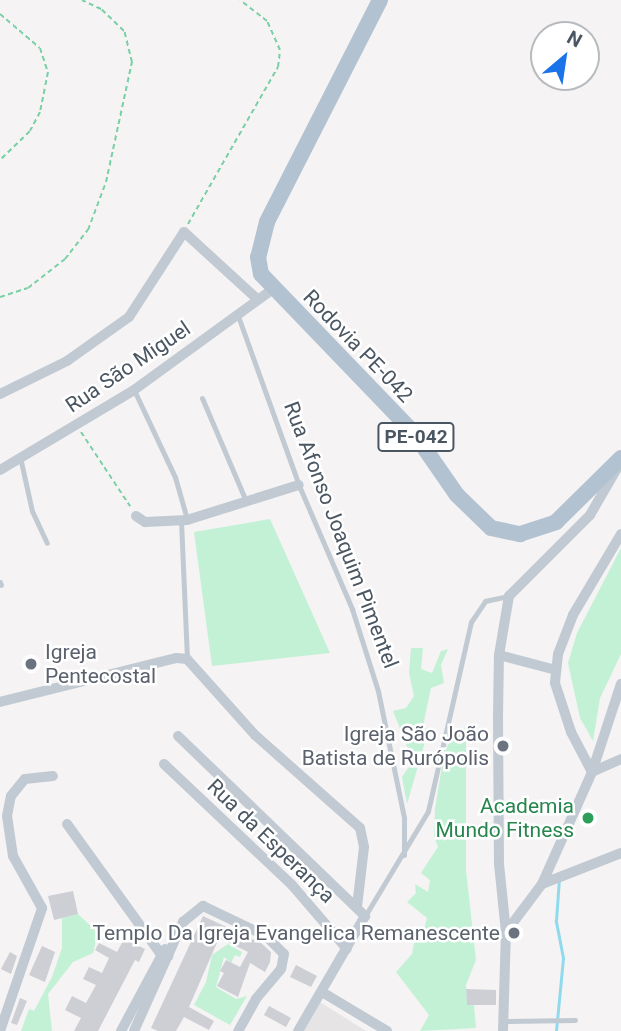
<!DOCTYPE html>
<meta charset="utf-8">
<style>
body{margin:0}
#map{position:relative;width:621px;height:1031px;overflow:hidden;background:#f5f3f3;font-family:Roboto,sans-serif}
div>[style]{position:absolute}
.education>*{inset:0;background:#e6e4e5}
.green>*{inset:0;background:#c3f1d5}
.stream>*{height:2.5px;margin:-1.25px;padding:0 1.25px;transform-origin:1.25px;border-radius:1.25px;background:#90daee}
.building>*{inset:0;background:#cdcfd5}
.path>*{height:2px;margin-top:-1px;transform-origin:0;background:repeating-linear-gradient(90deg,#7ad0a6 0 5px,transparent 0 8.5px)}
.service>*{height:5px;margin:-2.5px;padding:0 2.5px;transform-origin:2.5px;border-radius:2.5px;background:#c1cad2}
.minor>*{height:10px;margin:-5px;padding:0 5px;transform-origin:5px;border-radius:5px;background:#c1cad2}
.primary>*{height:16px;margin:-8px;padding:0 8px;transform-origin:8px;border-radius:8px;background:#b3c2d1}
.dots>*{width:19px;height:19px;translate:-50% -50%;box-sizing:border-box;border:4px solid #fff;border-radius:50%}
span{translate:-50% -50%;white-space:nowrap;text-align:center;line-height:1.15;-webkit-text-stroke:5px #fff;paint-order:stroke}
.shield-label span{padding:2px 5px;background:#fff;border:2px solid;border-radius:5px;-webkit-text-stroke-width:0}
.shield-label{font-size:19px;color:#4a5661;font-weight:700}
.street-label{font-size:21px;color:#4a5661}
.worship-label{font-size:21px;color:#5b616d}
.left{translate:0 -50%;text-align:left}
.right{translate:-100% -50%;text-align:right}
.leisure-label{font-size:21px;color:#27864d}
.north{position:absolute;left:530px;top:21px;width:70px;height:70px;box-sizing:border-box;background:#fff;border:2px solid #b7bbc0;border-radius:50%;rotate:29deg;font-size:19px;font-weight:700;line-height:28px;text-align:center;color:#4a5661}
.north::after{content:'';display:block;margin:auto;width:24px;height:32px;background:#1a73e8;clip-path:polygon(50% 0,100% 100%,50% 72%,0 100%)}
</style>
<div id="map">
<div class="education">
<i style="clip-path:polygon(320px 1002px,366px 1031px,303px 1031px)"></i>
</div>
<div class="green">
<i style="clip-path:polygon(270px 519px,330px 653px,212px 666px,194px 532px)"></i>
<i style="clip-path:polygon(621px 548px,621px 654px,600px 698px,593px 741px,580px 718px,568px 663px,577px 633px)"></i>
<i style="clip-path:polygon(411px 648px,423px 648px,421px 669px,432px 673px,441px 651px,448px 649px,441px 665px,444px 683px,431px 688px,424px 721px,427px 735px,407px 804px,402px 777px,411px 764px,410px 754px,393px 711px,406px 708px,414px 696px,409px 673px)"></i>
<i style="clip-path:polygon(466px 727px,466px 870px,476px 960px,466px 985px,467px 1004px,474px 1005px,476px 1028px,420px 1031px,429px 1015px,396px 972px,412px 954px,416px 933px,424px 930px,427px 918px,407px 902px,416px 893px,415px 884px,428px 892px,430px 880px,421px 873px,438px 847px,434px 836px,435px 809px,445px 748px)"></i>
<i style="clip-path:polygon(78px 914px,98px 933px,93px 953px,73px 962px,48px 994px,52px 1031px,21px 1031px,29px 1009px,34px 1011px,52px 977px,62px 948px,62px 918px)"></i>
<i style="clip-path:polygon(228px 944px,242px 952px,240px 957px,235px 955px,231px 963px,224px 957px,216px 987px,236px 999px,247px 996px,230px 1025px,194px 1005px,206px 982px,212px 955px)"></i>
</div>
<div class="stream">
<i style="left:556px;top:1031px;width:73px;rotate:-84.5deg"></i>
<i style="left:563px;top:958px;width:38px;rotate:-101deg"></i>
<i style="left:556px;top:921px;width:39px;rotate:-86deg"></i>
</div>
<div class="building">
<i style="clip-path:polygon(73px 891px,78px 914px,54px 920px,48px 896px)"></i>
<i style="clip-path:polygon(203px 916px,261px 943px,271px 952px,270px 962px,265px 972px,250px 963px,238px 997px,217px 986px,224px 973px,220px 971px,226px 960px,240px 967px,248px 952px,219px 938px,189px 1007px,214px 1021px,209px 1030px,184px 1017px,176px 1031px,158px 1031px,151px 1028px)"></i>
<i style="clip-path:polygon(124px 939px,145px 949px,139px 962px,135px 960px,98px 1031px,74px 1031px,81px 1018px,65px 1010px,72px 996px,86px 1003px,96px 985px,83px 979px,89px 967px,102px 973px,109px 958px,95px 950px,99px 943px,117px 952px)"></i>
<i style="clip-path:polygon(42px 946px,55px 952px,45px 982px,29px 975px)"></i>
<i style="clip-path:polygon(10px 952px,17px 956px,11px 974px,1px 969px)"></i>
<i style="clip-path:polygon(296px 965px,317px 976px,311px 987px,290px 977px)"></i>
<i style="clip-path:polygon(466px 989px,496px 990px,496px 1005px,467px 1005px)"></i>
<i style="clip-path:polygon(20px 998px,27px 1001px,17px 1025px,11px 1023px)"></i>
<i style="clip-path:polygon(269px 1006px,291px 1018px,286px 1027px,264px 1015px)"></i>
</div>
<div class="path">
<i style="left:0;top:14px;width:52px;rotate:40.4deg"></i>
<i style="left:40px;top:48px;width:25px;rotate:72deg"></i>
<i style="left:48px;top:72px;width:41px;rotate:101.3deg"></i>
<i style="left:40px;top:112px;width:21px;rotate:118deg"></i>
<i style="left:30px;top:131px;width:42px;rotate:136deg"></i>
<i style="left:188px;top:224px;width:181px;rotate:-60.2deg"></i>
<i style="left:278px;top:67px;width:17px;rotate:-83deg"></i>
<i style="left:280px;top:50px;width:32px;rotate:-114deg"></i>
<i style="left:267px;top:21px;width:34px;rotate:-142deg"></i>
<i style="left:0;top:297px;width:29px;rotate:-18deg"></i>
<i style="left:28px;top:288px;width:47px;rotate:-38.1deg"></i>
<i style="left:65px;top:259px;width:37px;rotate:-52deg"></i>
<i style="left:88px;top:230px;width:51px;rotate:-69.4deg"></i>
<i style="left:106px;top:182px;width:123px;rotate:-77.8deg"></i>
<i style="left:132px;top:62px;width:32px;rotate:-104deg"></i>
<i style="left:124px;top:31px;width:32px;rotate:-136deg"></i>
<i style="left:101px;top:9px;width:21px;rotate:-155deg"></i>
<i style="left:81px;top:432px;width:89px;rotate:56.5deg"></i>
</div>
<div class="service">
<i style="left:238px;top:316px;width:183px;rotate:70.2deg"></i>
<i style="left:300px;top:488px;width:132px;rotate:66.7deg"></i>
<i style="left:352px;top:609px;width:86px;rotate:72.4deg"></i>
<i style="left:378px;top:691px;width:130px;rotate:78.4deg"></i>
<i style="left:404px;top:818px;width:37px;rotate:90deg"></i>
<i style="left:134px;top:390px;width:96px;rotate:64.8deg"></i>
<i style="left:175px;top:477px;width:44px;rotate:74.1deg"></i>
<i style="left:202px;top:398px;width:112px;rotate:66.9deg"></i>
<i style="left:20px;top:457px;width:55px;rotate:77.5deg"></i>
<i style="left:32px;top:511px;width:35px;rotate:65deg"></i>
<i style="left:181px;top:521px;width:138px;rotate:87.5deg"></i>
<i style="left:0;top:582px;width:3px;rotate:72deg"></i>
<i style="left:365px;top:916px;width:122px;rotate:-59deg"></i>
<i style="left:428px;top:811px;width:194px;rotate:-77.2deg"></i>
<i style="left:471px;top:622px;width:25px;rotate:-56deg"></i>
<i style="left:485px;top:601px;width:25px;rotate:-12deg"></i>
<i style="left:503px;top:1021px;width:72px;rotate:-0.8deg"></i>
</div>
<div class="minor">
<i style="left:0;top:394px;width:75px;rotate:-26.2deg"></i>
<i style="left:67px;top:361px;width:76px;rotate:-35.4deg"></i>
<i style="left:129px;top:317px;width:101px;rotate:-57.1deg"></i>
<i style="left:184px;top:232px;width:99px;rotate:42.5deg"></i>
<i style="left:0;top:470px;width:156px;rotate:-30.8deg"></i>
<i style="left:134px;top:390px;width:172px;rotate:-36deg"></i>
<i style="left:136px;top:516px;width:11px;rotate:34deg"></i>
<i style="left:145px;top:522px;width:42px;rotate:-2.7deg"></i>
<i style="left:187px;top:520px;width:117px;rotate:-17.4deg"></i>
<i style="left:621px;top:534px;width:94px;rotate:120.7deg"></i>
<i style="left:573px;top:615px;width:42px;rotate:111deg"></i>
<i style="left:558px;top:654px;width:29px;rotate:96deg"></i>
<i style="left:555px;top:683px;width:52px;rotate:71.9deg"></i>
<i style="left:571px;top:732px;width:45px;rotate:62.3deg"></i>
<i style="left:592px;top:772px;width:32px;rotate:-24deg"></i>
<i style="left:499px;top:655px;width:59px;rotate:14.7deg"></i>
<i style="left:0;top:702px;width:182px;rotate:-14deg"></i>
<i style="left:177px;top:658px;width:10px;rotate:6deg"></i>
<i style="left:187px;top:659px;width:102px;rotate:48.2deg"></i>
<i style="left:255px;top:735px;width:140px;rotate:41.5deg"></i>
<i style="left:360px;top:828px;width:19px;rotate:78deg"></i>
<i style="left:364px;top:847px;width:60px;rotate:96.7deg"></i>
<i style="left:178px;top:736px;width:260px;rotate:43.9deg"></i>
<i style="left:365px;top:916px;width:133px;rotate:120.2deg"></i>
<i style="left:164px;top:764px;width:176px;rotate:43.4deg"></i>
<i style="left:292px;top:885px;width:84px;rotate:49.3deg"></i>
<i style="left:67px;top:824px;width:159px;rotate:54.2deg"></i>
<i style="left:160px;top:953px;width:9px;rotate:21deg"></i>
<i style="left:542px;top:884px;width:85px;rotate:-21.4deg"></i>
<i style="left:506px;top:932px;width:60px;rotate:-53.1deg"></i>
<i style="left:542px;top:884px;width:123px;rotate:-65.9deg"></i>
<i style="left:592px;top:772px;width:93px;rotate:-71.8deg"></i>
<i style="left:322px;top:992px;width:76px;rotate:31deg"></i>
<i style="left:0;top:1031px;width:130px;rotate:-71.1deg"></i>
<i style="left:42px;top:908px;width:60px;rotate:-119.1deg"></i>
<i style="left:13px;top:856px;width:40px;rotate:-98.5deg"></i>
<i style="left:7px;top:816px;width:20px;rotate:-79deg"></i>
<i style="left:11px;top:796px;width:22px;rotate:-51deg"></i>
<i style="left:25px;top:779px;width:28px;rotate:-6deg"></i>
<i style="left:121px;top:1031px;width:93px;rotate:-61.8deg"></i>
<i style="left:134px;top:1031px;width:120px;rotate:-65.8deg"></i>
<i style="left:183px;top:922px;width:26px;rotate:-39deg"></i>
<i style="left:203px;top:906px;width:70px;rotate:25.5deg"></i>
<i style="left:266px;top:936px;width:25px;rotate:45deg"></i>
<i style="left:284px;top:954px;width:15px;rotate:101deg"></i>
<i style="left:281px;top:969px;width:39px;rotate:130deg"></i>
<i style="left:256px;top:999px;width:37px;rotate:119deg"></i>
<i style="left:503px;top:1031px;width:99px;rotate:-88.3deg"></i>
<i style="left:506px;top:932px;width:68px;rotate:-95.9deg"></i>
<i style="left:499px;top:864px;width:148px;rotate:-90.4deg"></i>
<i style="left:498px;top:716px;width:61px;rotate:-89.1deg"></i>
<i style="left:499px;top:655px;width:60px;rotate:-80.4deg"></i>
<i style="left:509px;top:596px;width:115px;rotate:-45deg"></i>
<i style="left:590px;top:515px;width:58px;rotate:-59.9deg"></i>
</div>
<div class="primary">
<i style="left:380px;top:0;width:249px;rotate:117deg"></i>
<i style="left:267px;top:222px;width:36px;rotate:104deg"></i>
<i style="left:258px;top:257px;width:17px;rotate:80deg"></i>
<i style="left:261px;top:274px;width:221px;rotate:46.1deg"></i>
<i style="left:414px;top:433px;width:75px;rotate:55.3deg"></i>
<i style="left:457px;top:495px;width:47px;rotate:44.1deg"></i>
<i style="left:491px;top:528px;width:30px;rotate:12deg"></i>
<i style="left:520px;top:534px;width:38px;rotate:-18deg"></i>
<i style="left:556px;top:522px;width:91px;rotate:-44.6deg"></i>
</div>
<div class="dots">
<i style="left:31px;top:664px;background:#6b7280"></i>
<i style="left:503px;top:746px;background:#6b7280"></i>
<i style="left:588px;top:818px;background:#2e9e5b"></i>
<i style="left:514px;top:933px;background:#6b7280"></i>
</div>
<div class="shield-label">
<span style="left:416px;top:437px">PE-042</span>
</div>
<div class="street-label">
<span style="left:358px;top:346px;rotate:46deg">Rodovia PE-042</span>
<span style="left:128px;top:367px;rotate:-34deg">Rua São Miguel</span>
<span style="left:341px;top:535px;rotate:69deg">Rua Afonso Joaquim Pimentel</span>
<span style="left:271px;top:841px;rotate:44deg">Rua da Esperança</span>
</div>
<div class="worship-label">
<span class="left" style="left:45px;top:664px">Igreja<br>Pentecostal</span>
<span class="right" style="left:489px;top:746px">Igreja São João<br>Batista de Rurópolis</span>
<span class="right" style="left:500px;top:933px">Templo Da Igreja Evangelica Remanescente</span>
</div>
<div class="leisure-label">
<span class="right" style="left:574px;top:818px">Academia<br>Mundo Fitness</span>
</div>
<div class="north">N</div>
</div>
